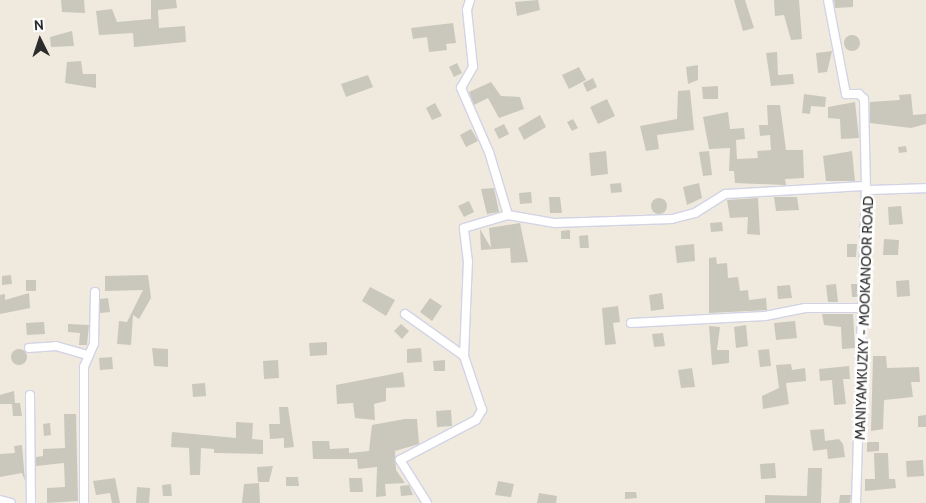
<!DOCTYPE html>
<style>
body{margin:0}
#map{position:relative;width:926px;height:503px;overflow:hidden;background:#efeadd;font-family:Cabin,sans-serif}
div>[style]{position:absolute}
.building>*{inset:0;background:#cac7bc}
.round{border-radius:50%}
.roads{filter:drop-shadow(1px 0 #d2d3e6) drop-shadow(-1px 0 #d2d3e6) drop-shadow(0 1px #d2d3e6) drop-shadow(0 -1px #d2d3e6)}
.minor>*{height:8px;margin:-4px;padding:0 4px;transform-origin:4px;border-radius:4px;background:#fff}
span{translate:-50% -50%;white-space:nowrap;text-align:center;line-height:1.15;-webkit-text-stroke:5px #fff;paint-order:stroke}
.street-label{font-size:14px;color:#2c2c2c}
.north{position:absolute;left:15px;top:15px;width:50px;height:50px;-webkit-text-stroke:4px #fff;paint-order:stroke;rotate:356deg;font-size:14px;font-weight:700;line-height:20px;text-align:center;color:#2c2c2c}
.north::after{content:'';display:block;margin:auto;width:18px;height:22px;background:#2c2c2c;clip-path:polygon(50% 0,100% 100%,50% 72%,0 100%)}
</style>
<div id="map">
<div class="building">
<i style="clip-path:polygon(61px 0,84px 0,85px 13px,62px 12px)"></i>
<i style="clip-path:polygon(151px 0,176px 0,177px 8px,158px 10px,159px 28px,185px 26px,186px 42px,134px 47px,133px 33px,99px 35px,96px 11px,112px 9px,117px 22px,151px 19px)"></i>
<i style="clip-path:polygon(538px 0,540px 10px,517px 16px,515px 2px)"></i>
<i style="clip-path:polygon(734px 0,745px 0,754px 28px,743px 31px)"></i>
<i style="clip-path:polygon(774px 0,799px 0,802px 39px,791px 40px,784px 15px,775px 16px)"></i>
<i style="clip-path:polygon(834px 0,853px 0,853px 7px,835px 8px)"></i>
<i style="clip-path:polygon(453px 23px,456px 43px,446px 44px,447px 50px,429px 52px,427px 37px,413px 39px,411px 28px)"></i>
<i style="clip-path:polygon(72px 31px,74px 46px,51px 47px,50px 37px)"></i>
<i class="round" style="left:844px;top:35px;width:16px;height:16px"></i>
<i style="clip-path:polygon(832px 51px,827px 72px,818px 73px,816px 53px)"></i>
<i style="clip-path:polygon(777px 52px,778px 75px,793px 74px,794px 84px,771px 86px,766px 53px)"></i>
<i style="clip-path:polygon(81px 61px,83px 74px,96px 74px,96px 88px,65px 83px,67px 62px)"></i>
<i style="clip-path:polygon(457px 63px,462px 73px,454px 77px,449px 67px)"></i>
<i style="clip-path:polygon(698px 65px,698px 80px,688px 84px,686px 67px)"></i>
<i style="clip-path:polygon(579px 67px,586px 80px,569px 89px,562px 75px)"></i>
<i style="clip-path:polygon(368px 75px,373px 87px,346px 97px,341px 84px)"></i>
<i style="clip-path:polygon(593px 78px,597px 87px,587px 92px,583px 83px)"></i>
<i style="clip-path:polygon(491px 82px,501px 96px,520px 97px,524px 109px,499px 118px,488px 98px,474px 105px,469px 92px)"></i>
<i style="clip-path:polygon(718px 86px,718px 99px,703px 99px,702px 87px)"></i>
<i style="clip-path:polygon(690px 90px,694px 130px,657px 135px,659px 149px,646px 151px,640px 126px,677px 119px,678px 91px)"></i>
<i style="clip-path:polygon(804px 94px,826px 97px,825px 107px,811px 106px,810px 114px,802px 113px)"></i>
<i style="clip-path:polygon(911px 94px,913px 115px,926px 114px,926px 124px,911px 128px,870px 123px,870px 102px,900px 100px,899px 95px)"></i>
<i style="clip-path:polygon(607px 99px,615px 116px,598px 124px,590px 107px)"></i>
<i style="clip-path:polygon(855px 102px,859px 138px,841px 139px,840px 119px,828px 118px,828px 107px)"></i>
<i style="clip-path:polygon(435px 103px,442px 116px,432px 120px,426px 108px)"></i>
<i style="clip-path:polygon(767px 105px,780px 105px,786px 150px,803px 150px,804px 178px,785px 179px,786px 185px,735px 183px,734px 171px,729px 171px,730px 148px,709px 149px,703px 117px,728px 112px,730px 129px,744px 128px,745px 139px,736px 140px,737px 159px,758px 158px,757px 151px,771px 150px,770px 135px,760px 136px,759px 125px,768px 125px)"></i>
<i style="clip-path:polygon(540px 115px,546px 127px,524px 140px,518px 128px)"></i>
<i style="clip-path:polygon(573px 119px,578px 128px,572px 131px,567px 122px)"></i>
<i style="clip-path:polygon(504px 124px,509px 134px,499px 139px,494px 129px)"></i>
<i style="clip-path:polygon(471px 129px,478px 141px,466px 147px,460px 135px)"></i>
<i style="clip-path:polygon(906px 146px,907px 152px,899px 153px,898px 147px)"></i>
<i style="clip-path:polygon(606px 151px,608px 174px,591px 176px,589px 153px)"></i>
<i style="clip-path:polygon(709px 151px,712px 175px,703px 176px,699px 152px)"></i>
<i style="clip-path:polygon(852px 151px,855px 181px,826px 181px,823px 156px)"></i>
<i style="clip-path:polygon(621px 183px,622px 192px,611px 193px,610px 184px)"></i>
<i style="clip-path:polygon(699px 183px,702px 198px,687px 205px,683px 187px)"></i>
<i style="clip-path:polygon(494px 188px,499px 212px,487px 214px,481px 189px)"></i>
<i style="clip-path:polygon(531px 192px,532px 203px,520px 204px,519px 193px)"></i>
<i style="clip-path:polygon(549px 197px,560px 197px,562px 213px,550px 213px)"></i>
<i style="clip-path:polygon(774px 197px,797px 197px,799px 210px,776px 211px)"></i>
<i class="round" style="left:651px;top:198px;width:16px;height:16px"></i>
<i style="clip-path:polygon(758px 198px,760px 235px,747px 234px,748px 217px,730px 218px,727px 200px)"></i>
<i style="clip-path:polygon(469px 201px,474px 212px,464px 217px,458px 206px)"></i>
<i style="clip-path:polygon(901px 206px,903px 224px,889px 225px,888px 207px)"></i>
<i style="clip-path:polygon(722px 222px,723px 231px,711px 232px,710px 223px)"></i>
<i style="clip-path:polygon(520px 223px,528px 262px,511px 263px,510px 248px,481px 250px,480px 229px,491px 248px,489px 228px)"></i>
<i style="clip-path:polygon(570px 230px,570px 239px,561px 239px,561px 231px)"></i>
<i style="clip-path:polygon(588px 235px,589px 248px,580px 248px,579px 236px)"></i>
<i style="clip-path:polygon(884px 239px,899px 240px,898px 255px,883px 255px)"></i>
<i style="clip-path:polygon(694px 244px,695px 261px,677px 263px,675px 246px)"></i>
<i style="clip-path:polygon(847px 244px,857px 244px,856px 257px,847px 257px)"></i>
<i style="clip-path:polygon(716px 257px,717px 264px,727px 263px,728px 278px,738px 277px,740px 291px,748px 290px,749px 300px,766px 298px,767px 310px,709px 313px,709px 258px)"></i>
<i style="clip-path:polygon(11px 275px,12px 284px,2px 285px,2px 276px)"></i>
<i style="clip-path:polygon(148px 275px,151px 298px,139px 319px,133px 315px,131px 345px,117px 344px,119px 321px,127px 322px,143px 290px,105px 291px,105px 276px)"></i>
<i style="clip-path:polygon(26px 280px,36px 280px,36px 291px,26px 291px)"></i>
<i style="clip-path:polygon(909px 280px,910px 296px,897px 297px,896px 281px)"></i>
<i style="clip-path:polygon(836px 284px,838px 302px,828px 302px,826px 285px)"></i>
<i style="clip-path:polygon(851px 284px,857px 284px,857px 297px,852px 297px)"></i>
<i style="clip-path:polygon(790px 285px,792px 298px,778px 299px,777px 286px)"></i>
<i style="clip-path:polygon(370px 287px,395px 300px,386px 316px,362px 301px)"></i>
<i style="clip-path:polygon(29px 293px,30px 308px,0 314px,0 295px,5px 294px,5px 300px)"></i>
<i style="clip-path:polygon(662px 293px,664px 309px,651px 311px,649px 295px)"></i>
<i style="clip-path:polygon(108px 298px,110px 312px,100px 313px,100px 299px)"></i>
<i style="clip-path:polygon(430px 298px,442px 306px,432px 321px,420px 312px)"></i>
<i style="clip-path:polygon(618px 306px,620px 322px,613px 323px,616px 344px,605px 345px,602px 308px)"></i>
<i style="clip-path:polygon(822px 314px,853px 314px,855px 348px,842px 349px,841px 327px,824px 325px)"></i>
<i style="clip-path:polygon(795px 321px,797px 338px,776px 340px,774px 323px)"></i>
<i style="clip-path:polygon(44px 322px,45px 334px,27px 335px,26px 323px)"></i>
<i style="clip-path:polygon(68px 324px,89px 325px,87px 345px,79px 345px,80px 333px,68px 332px)"></i>
<i style="clip-path:polygon(401px 324px,409px 331px,402px 339px,394px 331px)"></i>
<i style="clip-path:polygon(746px 325px,748px 346px,736px 348px,734px 327px)"></i>
<i style="clip-path:polygon(709px 326px,720px 327px,717px 350px,729px 350px,729px 363px,712px 365px)"></i>
<i style="clip-path:polygon(663px 333px,665px 346px,654px 347px,652px 334px)"></i>
<i style="clip-path:polygon(327px 342px,327px 355px,310px 356px,309px 343px)"></i>
<i style="clip-path:polygon(152px 348px,168px 349px,168px 367px,154px 366px)"></i>
<i style="clip-path:polygon(421px 348px,422px 362px,407px 363px,407px 349px)"></i>
<i style="clip-path:polygon(769px 349px,771px 366px,760px 367px,758px 350px)"></i>
<i class="round" style="left:11px;top:349px;width:16px;height:16px"></i>
<i style="clip-path:polygon(873px 356px,886px 356px,887px 368px,919px 367px,920px 382px,911px 382px,913px 397px,884px 400px,883px 429px,871px 431px)"></i>
<i style="clip-path:polygon(112px 357px,113px 369px,100px 370px,99px 358px)"></i>
<i style="clip-path:polygon(278px 360px,279px 378px,264px 379px,263px 361px)"></i>
<i style="clip-path:polygon(445px 360px,445px 371px,434px 371px,433px 361px)"></i>
<i style="clip-path:polygon(791px 364px,792px 370px,805px 368px,806px 381px,786px 383px,789px 404px,763px 409px,762px 396px,779px 388px,776px 365px)"></i>
<i style="clip-path:polygon(849px 366px,850px 379px,843px 379px,846px 404px,834px 405px,832px 380px,820px 381px,819px 369px)"></i>
<i style="clip-path:polygon(692px 368px,695px 387px,681px 388px,678px 370px)"></i>
<i style="clip-path:polygon(403px 372px,405px 387px,386px 388px,386px 401px,374px 404px,375px 420px,355px 418px,353px 403px,337px 404px,336px 385px)"></i>
<i style="clip-path:polygon(205px 383px,206px 396px,193px 397px,192px 384px)"></i>
<i style="clip-path:polygon(14px 391px,15px 403px,20px 403px,22px 416px,13px 416px,12px 404px,0 404px,0 395px)"></i>
<i style="clip-path:polygon(279px 407px,288px 407px,294px 447px,284px 448px,284px 438px,270px 439px,269px 424px,280px 424px)"></i>
<i style="clip-path:polygon(451px 410px,452px 426px,437px 427px,436px 411px)"></i>
<i style="clip-path:polygon(64px 414px,76px 414px,78px 501px,47px 503px,47px 488px,65px 487px,64px 463px,36px 466px,36px 457px,43px 456px,43px 449px,65px 448px)"></i>
<i style="clip-path:polygon(926px 415px,926px 427px,918px 427px,918px 416px)"></i>
<i style="clip-path:polygon(405px 419px,417px 419px,419px 444px,395px 451px,396px 470px,405px 483px,385px 484px,386px 496px,376px 497px,377px 467px,358px 469px,357px 459px,313px 459px,312px 441px,329px 441px,330px 449px,349px 448px,349px 453px,369px 451px,372px 425px)"></i>
<i style="clip-path:polygon(236px 422px,253px 423px,252px 439px,263px 440px,263px 454px,214px 453px,214px 449px,201px 448px,200px 475px,190px 475px,189px 448px,171px 447px,172px 432px,236px 438px)"></i>
<i style="clip-path:polygon(50px 423px,51px 435px,44px 436px,43px 424px)"></i>
<i style="clip-path:polygon(824px 429px,825px 441px,839px 439px,843px 444px,845px 457px,828px 459px,827px 449px,813px 451px,810px 430px)"></i>
<i style="clip-path:polygon(867px 442px,879px 442px,879px 451px,867px 452px)"></i>
<i style="clip-path:polygon(22px 445px,25px 481px,22px 473px,0 477px,0 454px,15px 453px,14px 446px)"></i>
<i style="clip-path:polygon(874px 453px,888px 453px,889px 479px,895px 479px,896px 488px,865px 491px,865px 479px,875px 479px)"></i>
<i style="clip-path:polygon(923px 460px,924px 476px,907px 477px,906px 461px)"></i>
<i style="clip-path:polygon(775px 463px,776px 478px,761px 479px,760px 464px)"></i>
<i style="clip-path:polygon(273px 466px,269px 482px,258px 482px,257px 467px)"></i>
<i style="clip-path:polygon(808px 468px,822px 468px,821px 503px,765px 503px,765px 495px,807px 496px)"></i>
<i style="clip-path:polygon(286px 477px,298px 477px,299px 486px,286px 486px)"></i>
<i style="clip-path:polygon(115px 478px,120px 503px,112px 503px,110px 493px,96px 495px,93px 481px)"></i>
<i style="clip-path:polygon(349px 478px,362px 478px,363px 492px,350px 492px)"></i>
<i style="clip-path:polygon(498px 481px,514px 484px,511px 497px,495px 495px)"></i>
<i style="clip-path:polygon(259px 483px,260px 503px,242px 503px,244px 484px)"></i>
<i style="clip-path:polygon(171px 484px,172px 496px,163px 496px,162px 485px)"></i>
<i style="clip-path:polygon(409px 485px,413px 495px,401px 496px,400px 486px)"></i>
<i style="clip-path:polygon(137px 487px,150px 488px,149px 503px,136px 503px)"></i>
<i style="clip-path:polygon(625px 492px,636px 492px,637px 498px,625px 499px)"></i>
<i style="clip-path:polygon(539px 493px,557px 496px,556px 503px,537px 503px)"></i>
<i style="clip-path:polygon(840px 495px,851px 495px,850px 503px,839px 503px)"></i>
</div>
<div class="roads">
<div class="minor">
<i style="left:470px;top:0;width:10px;rotate:107deg"></i>
<i style="left:467px;top:10px;width:57px;rotate:84deg"></i>
<i style="left:473px;top:67px;width:24px;rotate:120deg"></i>
<i style="left:461px;top:88px;width:70px;rotate:66.4deg"></i>
<i style="left:489px;top:152px;width:66px;rotate:73.2deg"></i>
<i style="left:828px;top:0;width:96px;rotate:79.2deg"></i>
<i style="left:846px;top:94px;width:13px"></i>
<i style="left:859px;top:94px;width:7px;rotate:45deg"></i>
<i style="left:864px;top:99px;width:91px;rotate:88.7deg"></i>
<i style="left:405px;top:314px;width:72px;rotate:35.4deg"></i>
<i style="left:631px;top:323px;width:134px;rotate:-3deg"></i>
<i style="left:765px;top:316px;width:41px;rotate:-11.3deg"></i>
<i style="left:805px;top:308px;width:57px"></i>
<i style="left:29px;top:348px;width:27px;rotate:-4deg"></i>
<i style="left:56px;top:346px;width:33px;rotate:16deg"></i>
<i style="left:30px;top:395px;width:108px;rotate:89.5deg"></i>
<i style="left:0;top:500px;width:11px;rotate:15deg"></i>
<i style="left:84px;top:503px;width:136px;rotate:-90deg"></i>
<i style="left:84px;top:367px;width:25px;rotate:-67deg"></i>
<i style="left:94px;top:344px;width:52px;rotate:-88.9deg"></i>
<i style="left:427px;top:503px;width:51px;rotate:-122.1deg"></i>
<i style="left:400px;top:460px;width:86px;rotate:-27.8deg"></i>
<i style="left:476px;top:420px;width:12px;rotate:-59deg"></i>
<i style="left:482px;top:410px;width:57px;rotate:-108.4deg"></i>
<i style="left:464px;top:356px;width:94px;rotate:-87.6deg"></i>
<i style="left:468px;top:262px;width:34px;rotate:-97deg"></i>
<i style="left:464px;top:228px;width:46px;rotate:-16.5deg"></i>
<i style="left:508px;top:215px;width:48px;rotate:9.7deg"></i>
<i style="left:555px;top:223px;width:117px;rotate:-2deg"></i>
<i style="left:672px;top:219px;width:24px;rotate:-15deg"></i>
<i style="left:695px;top:213px;width:36px;rotate:-32deg"></i>
<i style="left:726px;top:194px;width:138px;rotate:-3.3deg"></i>
<i style="left:856px;top:503px;width:313px;rotate:-88.2deg"></i>
<i style="left:866px;top:190px;width:60px;rotate:-1.9deg"></i>
</div>
</div>
<div class="street-label">
<span style="left:864px;top:318px;rotate:-88deg">MANIYAMKUZKY - MOOKANOOR ROAD</span>
</div>
<div class="north">N</div>
</div>
